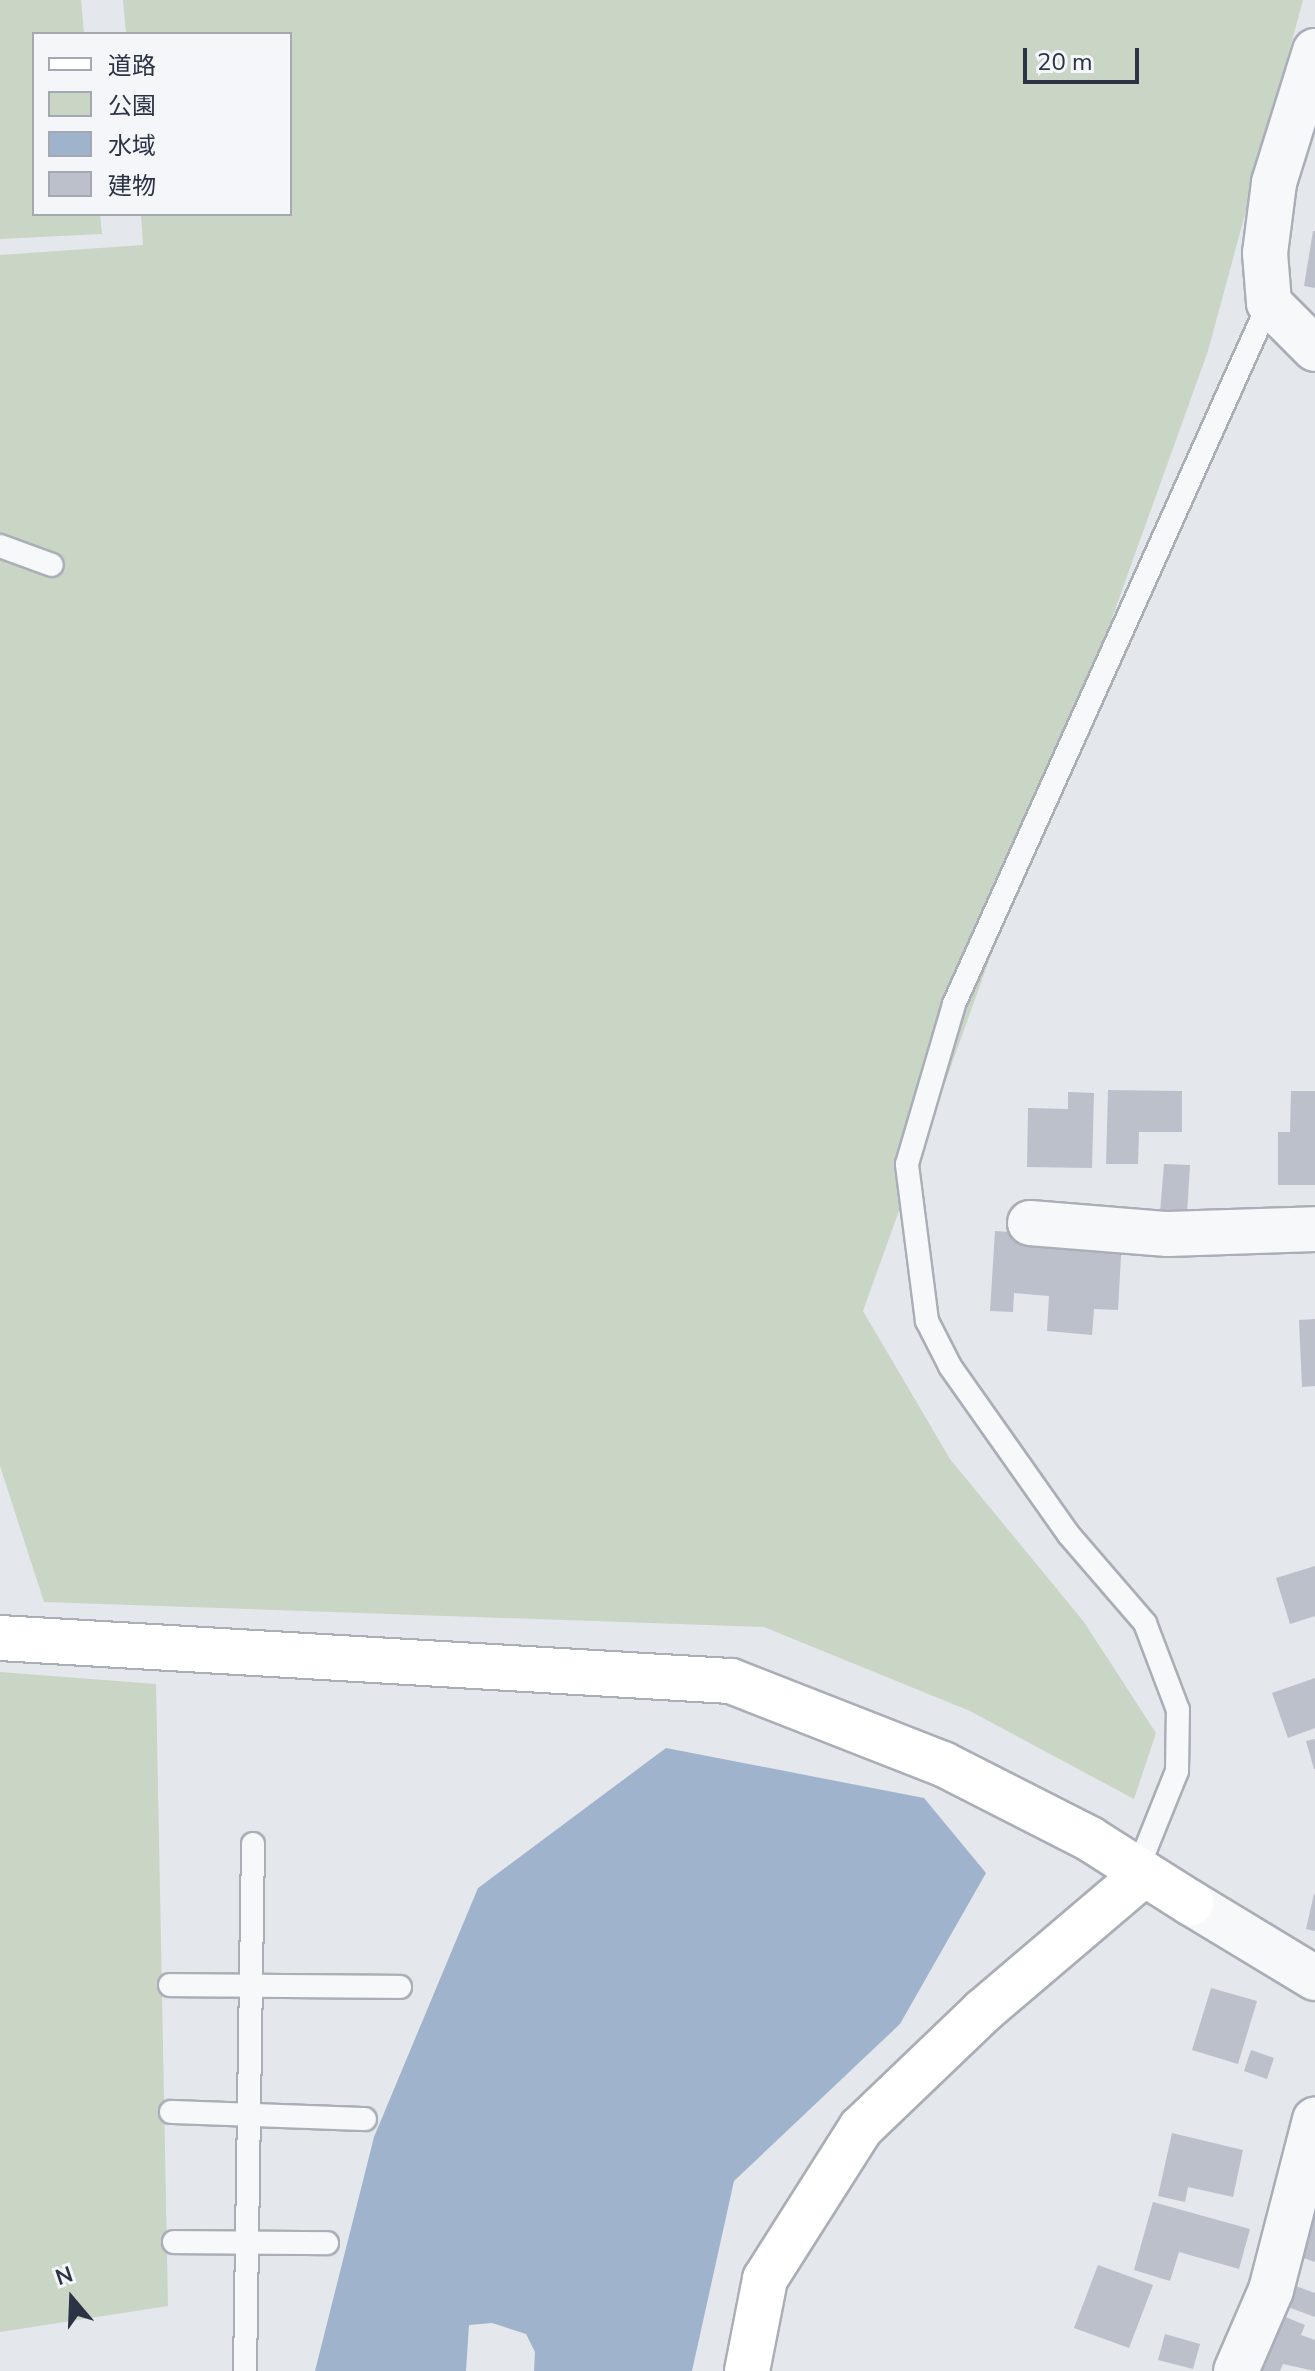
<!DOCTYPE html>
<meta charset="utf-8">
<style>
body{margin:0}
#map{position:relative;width:1315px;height:2371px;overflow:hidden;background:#e4e7ec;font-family:"Nunito Sans","Noto Sans JP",sans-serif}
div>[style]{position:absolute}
.green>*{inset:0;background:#c9d6c5}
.water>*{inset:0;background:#9fb4cc}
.building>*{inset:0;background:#bbc0ca}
.roads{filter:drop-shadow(2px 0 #a9aeb7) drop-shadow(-2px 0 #a9aeb7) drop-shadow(0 2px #a9aeb7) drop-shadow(0 -2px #a9aeb7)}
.lane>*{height:22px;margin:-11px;padding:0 11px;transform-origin:11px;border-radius:11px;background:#f7f8fa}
.street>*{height:44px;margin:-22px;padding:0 22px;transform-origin:22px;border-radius:22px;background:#f7f8fa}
.secondary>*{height:44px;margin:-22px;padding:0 22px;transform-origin:22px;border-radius:22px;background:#fff}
span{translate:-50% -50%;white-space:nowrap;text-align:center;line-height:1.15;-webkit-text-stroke:8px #f4f6f9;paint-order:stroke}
.legend{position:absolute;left:32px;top:32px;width:260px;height:184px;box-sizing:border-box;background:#f4f6f9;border:2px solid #a4a8b1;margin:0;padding:10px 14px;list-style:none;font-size:24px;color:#2b3445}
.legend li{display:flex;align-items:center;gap:16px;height:40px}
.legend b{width:40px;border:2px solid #a4a8b1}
.north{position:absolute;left:32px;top:2259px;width:80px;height:80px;-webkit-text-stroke:6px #f4f6f9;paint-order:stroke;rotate:341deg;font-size:22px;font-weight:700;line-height:32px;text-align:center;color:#2b3445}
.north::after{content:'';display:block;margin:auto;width:28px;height:36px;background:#2b3445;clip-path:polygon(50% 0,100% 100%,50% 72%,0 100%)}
.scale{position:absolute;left:1023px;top:48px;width:116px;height:36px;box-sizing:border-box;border:4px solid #2b3445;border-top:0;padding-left:10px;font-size:24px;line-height:28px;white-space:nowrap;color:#2b3445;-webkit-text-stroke:6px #f4f6f9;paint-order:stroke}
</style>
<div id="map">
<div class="green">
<i style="clip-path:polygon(0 0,81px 0,84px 34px,34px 34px,34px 214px,100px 214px,102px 234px,0 239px)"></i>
<i style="clip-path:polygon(123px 0,1303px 0,1208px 351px,863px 1311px,950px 1459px,1084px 1622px,1156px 1733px,1134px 1799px,970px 1711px,764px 1627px,44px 1602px,0 1466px,0 255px,143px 245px,141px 214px,290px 214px,290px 34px,126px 34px)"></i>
<i style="clip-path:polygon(0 1672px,156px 1684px,168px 2306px,0 2332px)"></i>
</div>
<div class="water">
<i style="clip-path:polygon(666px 1748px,924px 1798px,986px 1873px,900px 2024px,734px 2181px,692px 2371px,534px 2371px,535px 2352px,526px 2334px,492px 2323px,469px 2325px,466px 2371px,315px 2371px,374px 2137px,478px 1888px)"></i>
</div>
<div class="building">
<i style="clip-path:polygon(1313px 231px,1315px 231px,1315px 288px,1304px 286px)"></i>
<i style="clip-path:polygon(1108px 1090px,1182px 1091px,1182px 1132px,1139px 1132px,1138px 1164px,1106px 1164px)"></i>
<i style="clip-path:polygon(1291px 1091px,1315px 1091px,1315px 1185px,1278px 1185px,1278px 1132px,1290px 1132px)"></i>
<i style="clip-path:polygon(1068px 1092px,1094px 1093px,1092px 1168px,1027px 1167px,1028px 1108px,1068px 1109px)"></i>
<i style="clip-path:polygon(1164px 1164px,1190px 1165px,1187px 1214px,1160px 1213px)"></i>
<i style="clip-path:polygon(995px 1231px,1122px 1239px,1118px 1310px,1094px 1309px,1092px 1335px,1047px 1331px,1049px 1296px,1014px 1293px,1013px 1312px,990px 1311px)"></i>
<i style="clip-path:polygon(1315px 1319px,1315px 1386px,1302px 1387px,1299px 1320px)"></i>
<i style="clip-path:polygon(1315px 1566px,1315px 1616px,1290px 1624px,1276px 1578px)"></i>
<i style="clip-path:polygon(1315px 1678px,1315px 1728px,1288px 1738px,1272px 1693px)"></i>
<i style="clip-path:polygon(1315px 1739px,1315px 1769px,1314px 1769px,1306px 1741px)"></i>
<i style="clip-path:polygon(1314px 1894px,1315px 1895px,1315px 1931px,1306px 1929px)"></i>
<i style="clip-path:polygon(1211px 1988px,1257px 2001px,1238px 2064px,1192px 2050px)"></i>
<i style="clip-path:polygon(1251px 2050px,1274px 2058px,1267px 2079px,1244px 2071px)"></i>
<i style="clip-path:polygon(1172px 2133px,1243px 2150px,1233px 2197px,1188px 2187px,1185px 2202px,1158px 2196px)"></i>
<i style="clip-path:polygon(1315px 2198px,1315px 2262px,1289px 2253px)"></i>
<i style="clip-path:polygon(1153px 2202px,1250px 2229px,1239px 2269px,1179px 2252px,1170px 2281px,1134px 2270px)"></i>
<i style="clip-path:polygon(1098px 2265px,1153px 2285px,1129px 2348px,1074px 2328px)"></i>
<i style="clip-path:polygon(1285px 2282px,1315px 2293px,1315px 2317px,1277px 2303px)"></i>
<i style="clip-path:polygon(1271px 2311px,1305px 2325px,1301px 2335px,1315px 2340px,1315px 2371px,1283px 2364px,1280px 2371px,1247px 2371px)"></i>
<i style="clip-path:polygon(1165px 2334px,1200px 2344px,1193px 2369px,1158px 2360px)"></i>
</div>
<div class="roads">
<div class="lane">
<i style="left:0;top:546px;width:55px;rotate:20.1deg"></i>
<i style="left:1138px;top:1868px;width:105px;rotate:-68.1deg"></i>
<i style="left:1177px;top:1771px;width:61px;rotate:-89.1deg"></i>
<i style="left:1178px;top:1710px;width:93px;rotate:-110.8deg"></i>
<i style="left:1145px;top:1623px;width:116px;rotate:-130.8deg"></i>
<i style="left:1069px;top:1535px;width:207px;rotate:-125.2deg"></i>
<i style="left:950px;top:1366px;width:51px;rotate:-117.1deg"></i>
<i style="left:927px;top:1321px;width:158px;rotate:-97.3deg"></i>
<i style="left:907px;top:1164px;width:167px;rotate:-73.6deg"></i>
<i style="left:954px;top:1004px;width:769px;rotate:-65.8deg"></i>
<i style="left:170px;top:1985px;width:230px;rotate:0.5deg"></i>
<i style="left:171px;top:2112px;width:194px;rotate:2.1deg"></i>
<i style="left:174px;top:2242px;width:153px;rotate:0.4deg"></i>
<i style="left:245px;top:2371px;width:527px;rotate:-89.13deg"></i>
</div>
<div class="street">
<i style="left:1315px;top:51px;width:138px;rotate:107.3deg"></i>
<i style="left:1274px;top:183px;width:71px;rotate:97.3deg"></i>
<i style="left:1265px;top:253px;width:50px;rotate:85.4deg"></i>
<i style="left:1269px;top:303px;width:65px;rotate:45deg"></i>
<i style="left:1030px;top:1223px;width:138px;rotate:4.6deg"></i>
<i style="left:1168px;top:1234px;width:147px;rotate:-1.9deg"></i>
<i style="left:1191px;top:1903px;width:145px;rotate:31.2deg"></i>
<i style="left:1236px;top:2371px;width:88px;rotate:-66.6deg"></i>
<i style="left:1271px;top:2290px;width:176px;rotate:-75.5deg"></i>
</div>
<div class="secondary">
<i style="left:0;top:1638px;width:732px;rotate:3.37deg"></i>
<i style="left:731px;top:1681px;width:228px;rotate:21.4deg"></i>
<i style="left:943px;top:1764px;width:165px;rotate:27deg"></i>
<i style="left:1090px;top:1839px;width:120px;rotate:32.4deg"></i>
<i style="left:747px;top:2371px;width:94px;rotate:-78.9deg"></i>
<i style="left:765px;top:2279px;width:179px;rotate:-57.6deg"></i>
<i style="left:861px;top:2128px;width:169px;rotate:-43.8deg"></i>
<i style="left:983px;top:2011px;width:211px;rotate:-40.4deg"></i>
</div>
</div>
<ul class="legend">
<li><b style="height:10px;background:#fff"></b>道路</li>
<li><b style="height:22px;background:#c9d6c5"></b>公園</li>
<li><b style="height:22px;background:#9fb4cc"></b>水域</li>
<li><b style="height:22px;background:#bbc0ca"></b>建物</li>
</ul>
<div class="north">N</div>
<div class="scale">20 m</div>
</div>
